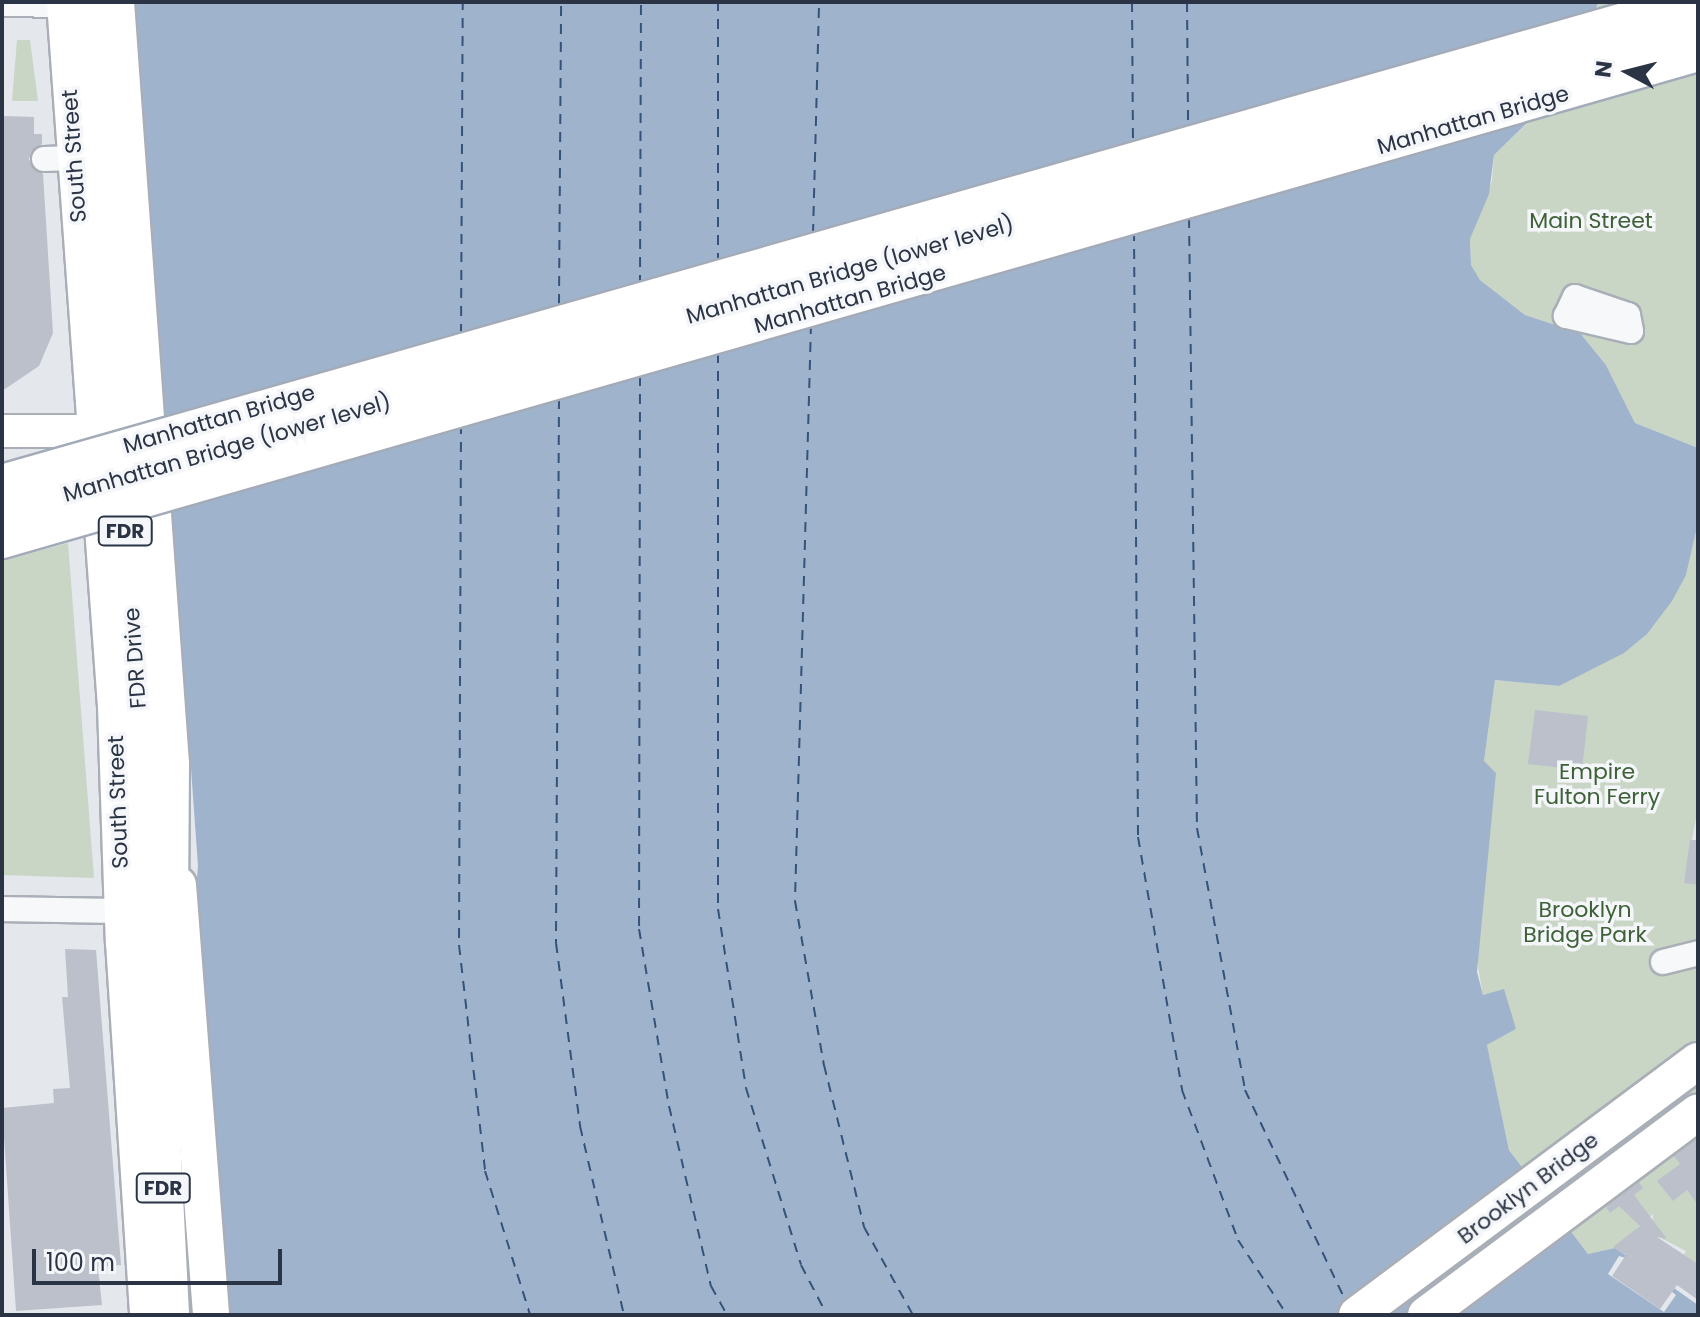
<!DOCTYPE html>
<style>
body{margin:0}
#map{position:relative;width:1700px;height:1317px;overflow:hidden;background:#e4e7ec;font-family:Poppins,sans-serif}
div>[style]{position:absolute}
.green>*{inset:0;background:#c9d6c5}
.water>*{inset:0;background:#9fb4cc}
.ferry>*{height:2px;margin-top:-1px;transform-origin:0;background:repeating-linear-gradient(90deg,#34527a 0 10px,transparent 0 18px)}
.building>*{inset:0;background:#bbc0ca}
.roads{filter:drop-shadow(2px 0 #a9aeb7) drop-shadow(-2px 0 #a9aeb7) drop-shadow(0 2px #a9aeb7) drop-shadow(0 -2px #a9aeb7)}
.minor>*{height:24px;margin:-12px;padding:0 12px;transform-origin:12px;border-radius:12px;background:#f7f8fa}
.major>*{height:32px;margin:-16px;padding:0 16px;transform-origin:16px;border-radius:16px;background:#fff}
.highway>*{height:36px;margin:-18px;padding:0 18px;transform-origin:18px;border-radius:18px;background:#fff}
.rail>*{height:5px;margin-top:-2.5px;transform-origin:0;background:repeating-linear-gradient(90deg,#7d8696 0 4px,transparent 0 12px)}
.bridges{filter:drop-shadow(2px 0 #a3abb8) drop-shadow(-2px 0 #a3abb8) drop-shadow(0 2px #a3abb8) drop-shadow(0 -2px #a3abb8)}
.major-bridge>*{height:32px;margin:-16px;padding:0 16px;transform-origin:16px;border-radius:16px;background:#fff}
span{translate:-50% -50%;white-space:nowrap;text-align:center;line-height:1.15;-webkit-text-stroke:7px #f4f6f9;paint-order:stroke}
.shield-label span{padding:2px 6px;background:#f4f6f9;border:2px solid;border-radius:6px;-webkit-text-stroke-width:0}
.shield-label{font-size:20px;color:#2b3445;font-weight:700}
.street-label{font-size:22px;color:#2b3445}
.park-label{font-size:22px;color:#3f6138}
.frame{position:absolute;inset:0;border:4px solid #2b3445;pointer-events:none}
.north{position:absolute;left:1588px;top:32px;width:80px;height:80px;-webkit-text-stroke:6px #f4f6f9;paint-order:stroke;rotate:277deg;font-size:22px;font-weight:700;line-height:32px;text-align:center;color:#2b3445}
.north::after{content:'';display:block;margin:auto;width:28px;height:36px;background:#2b3445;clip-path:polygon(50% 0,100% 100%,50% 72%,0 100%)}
.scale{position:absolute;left:32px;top:1249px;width:250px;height:36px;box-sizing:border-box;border:4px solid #2b3445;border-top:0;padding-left:10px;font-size:24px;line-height:28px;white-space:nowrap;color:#2b3445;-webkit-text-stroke:6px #f4f6f9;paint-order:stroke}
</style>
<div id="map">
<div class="green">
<i style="clip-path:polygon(1599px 2px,1698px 2px,1698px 448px,1635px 423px,1606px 365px,1580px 333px,1525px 315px,1480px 280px,1471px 266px,1470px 239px,1492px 181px,1494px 155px,1530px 121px,1595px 20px)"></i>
<i style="clip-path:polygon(17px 40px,30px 40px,38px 101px,12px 101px)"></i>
<i style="clip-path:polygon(1698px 523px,1698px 808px,1684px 882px,1698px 885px,1698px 1264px,1684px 1255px,1686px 1251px,1653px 1234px,1653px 1214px,1615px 1248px,1588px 1254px,1509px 1150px,1487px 1045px,1516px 1029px,1483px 996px,1477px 960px,1484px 761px,1495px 680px,1559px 686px,1586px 670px,1686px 575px)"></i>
<i style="clip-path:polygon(68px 543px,94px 878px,2px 875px,2px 561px)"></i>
</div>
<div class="water">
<i style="clip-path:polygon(136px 2px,1599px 2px,1555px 96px,1494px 155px,1489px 194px,1470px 239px,1471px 265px,1480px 280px,1525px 315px,1580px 333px,1606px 365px,1635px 423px,1698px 448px,1698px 523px,1686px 575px,1672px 601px,1647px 634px,1624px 653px,1559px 686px,1495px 680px,1484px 761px,1496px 773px,1477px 972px,1483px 995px,1504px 989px,1516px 1029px,1487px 1045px,1509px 1150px,1588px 1254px,1615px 1248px,1633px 1260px,1619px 1256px,1608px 1274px,1664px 1312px,1676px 1295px,1662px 1284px,1664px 1281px,1698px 1305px,1698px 1315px,223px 1315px,193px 927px,198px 866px)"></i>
</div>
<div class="ferry">
<i style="left:1132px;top:2px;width:143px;rotate:89.6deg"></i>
<i style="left:1187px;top:2px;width:126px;rotate:89.5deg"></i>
<i style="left:1189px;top:218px;width:610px;rotate:89.25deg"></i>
<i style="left:1197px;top:828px;width:266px;rotate:79.6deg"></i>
<i style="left:1245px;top:1090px;width:233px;rotate:64.5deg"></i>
<i style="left:1134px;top:231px;width:606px;rotate:89.62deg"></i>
<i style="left:1138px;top:837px;width:257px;rotate:80.1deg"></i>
<i style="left:1182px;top:1090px;width:160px;rotate:69.5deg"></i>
<i style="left:1238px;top:1240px;width:90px;rotate:56.8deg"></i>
<i style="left:813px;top:234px;width:232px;rotate:-88.5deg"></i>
<i style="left:718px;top:263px;width:261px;rotate:-90deg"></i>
<i style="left:640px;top:285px;width:283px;rotate:-89.8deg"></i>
<i style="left:559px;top:304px;width:302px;rotate:-89.6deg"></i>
<i style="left:811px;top:324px;width:577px;rotate:91.59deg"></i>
<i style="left:795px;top:901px;width:167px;rotate:80deg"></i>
<i style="left:824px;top:1065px;width:167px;rotate:76.1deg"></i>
<i style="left:864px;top:1227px;width:101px;rotate:60.9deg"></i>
<i style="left:461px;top:334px;width:332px;rotate:-89.7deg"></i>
<i style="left:718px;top:353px;width:556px;rotate:90deg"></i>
<i style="left:718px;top:909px;width:181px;rotate:81.1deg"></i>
<i style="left:746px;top:1088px;width:185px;rotate:72.7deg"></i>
<i style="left:801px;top:1265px;width:56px;rotate:62.5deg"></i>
<i style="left:640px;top:376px;width:553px;rotate:90.1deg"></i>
<i style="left:639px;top:929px;width:180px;rotate:80.4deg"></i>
<i style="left:669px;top:1106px;width:185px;rotate:76.9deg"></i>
<i style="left:711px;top:1286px;width:33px;rotate:61deg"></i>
<i style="left:559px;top:399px;width:544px;rotate:90.32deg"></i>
<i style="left:556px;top:943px;width:185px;rotate:82.5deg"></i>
<i style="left:580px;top:1126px;width:194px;rotate:76.9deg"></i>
<i style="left:461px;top:424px;width:521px;rotate:90.22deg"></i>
<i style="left:459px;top:945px;width:227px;rotate:83.4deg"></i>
<i style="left:485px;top:1171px;width:151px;rotate:72.6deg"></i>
</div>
<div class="building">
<i style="clip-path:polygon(2px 116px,34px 117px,34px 134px,42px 134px,42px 144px,31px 151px,29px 160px,43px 174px,53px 333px,39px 366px,2px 391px)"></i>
<i style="clip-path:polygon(1535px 710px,1588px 716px,1582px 770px,1528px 764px)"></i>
<i style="clip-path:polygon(1690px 840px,1698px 840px,1698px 885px,1684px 883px)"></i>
<i style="clip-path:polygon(65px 949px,96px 950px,121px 1265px,98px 1267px,102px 1305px,16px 1311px,2px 1108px,54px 1103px,53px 1089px,70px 1088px,62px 997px,68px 997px)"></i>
<i style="clip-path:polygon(1698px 1138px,1698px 1205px,1687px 1190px,1673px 1201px,1657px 1181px,1680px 1164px,1674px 1156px)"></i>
<i style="clip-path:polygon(1639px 1182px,1643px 1188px,1634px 1195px,1667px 1239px,1657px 1237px,1698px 1264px,1698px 1300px,1677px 1285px,1660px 1309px,1612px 1276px,1626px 1255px,1613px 1247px,1640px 1226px,1619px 1206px,1610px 1213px,1606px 1207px)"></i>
</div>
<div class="roads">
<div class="minor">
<i style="left:2px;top:4px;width:62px;rotate:0.9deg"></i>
<i style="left:44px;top:159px;width:30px;rotate:-2deg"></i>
<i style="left:1575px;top:297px;width:56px;rotate:18.8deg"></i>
<i style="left:1628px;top:315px;width:16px;rotate:79deg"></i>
<i style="left:1631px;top:331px;width:67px;rotate:-167deg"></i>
<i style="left:1566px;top:316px;width:21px;rotate:-65deg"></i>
<i style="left:2px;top:909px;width:119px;rotate:1deg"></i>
<i style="left:1663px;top:962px;width:36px;rotate:-14deg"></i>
</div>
<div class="major">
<i style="left:63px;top:2px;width:706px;rotate:85.86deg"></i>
<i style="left:114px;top:706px;width:236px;rotate:88.1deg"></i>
<i style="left:122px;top:942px;width:374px;rotate:86.3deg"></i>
<i style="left:2px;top:431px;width:91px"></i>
</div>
<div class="highway">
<i style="left:88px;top:2px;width:803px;rotate:85.93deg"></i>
<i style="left:145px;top:803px;width:513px;rotate:87.09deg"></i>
<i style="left:116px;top:2px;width:764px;rotate:85.87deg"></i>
<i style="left:171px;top:764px;width:146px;rotate:90.4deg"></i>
<i style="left:178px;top:885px;width:431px;rotate:85.6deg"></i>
<i style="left:1357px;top:1315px;width:425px;rotate:-36.7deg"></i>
<i style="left:1426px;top:1315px;width:339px;rotate:-36.7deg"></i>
</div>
</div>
<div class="rail">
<i style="left:2px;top:488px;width:676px;rotate:-15.89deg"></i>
<i style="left:2px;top:502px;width:1764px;rotate:-15.99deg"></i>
<i style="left:2px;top:536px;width:1765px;rotate:-16.05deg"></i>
</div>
<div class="bridges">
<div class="major-bridge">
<i style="left:2px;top:481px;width:1748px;rotate:-15.9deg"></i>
<i style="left:2px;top:513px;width:1765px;rotate:-16.02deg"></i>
<i style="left:2px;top:542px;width:1765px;rotate:-16.02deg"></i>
</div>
</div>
<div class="shield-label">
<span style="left:125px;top:531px">FDR</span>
<span style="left:163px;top:1188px">FDR</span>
</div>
<div class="street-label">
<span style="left:1473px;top:120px;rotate:-16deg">Manhattan Bridge</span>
<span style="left:74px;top:156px;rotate:-94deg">South Street</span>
<span style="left:850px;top:270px;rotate:-16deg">Manhattan Bridge (lower level)</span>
<span style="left:850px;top:299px;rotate:-16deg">Manhattan Bridge</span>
<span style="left:219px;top:419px;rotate:-16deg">Manhattan Bridge</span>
<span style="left:227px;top:448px;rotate:-16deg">Manhattan Bridge (lower level)</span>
<span style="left:135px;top:658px;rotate:-94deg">FDR Drive</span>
<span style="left:118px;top:802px;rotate:-92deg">South Street</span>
<span style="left:1528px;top:1188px;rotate:-37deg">Brooklyn Bridge</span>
</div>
<div class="park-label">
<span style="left:1591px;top:221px">Main Street</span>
<span style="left:1597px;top:784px">Empire<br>Fulton Ferry</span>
<span style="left:1585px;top:922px">Brooklyn<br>Bridge Park</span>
</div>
<div class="frame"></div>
<div class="north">N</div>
<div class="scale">100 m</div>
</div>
